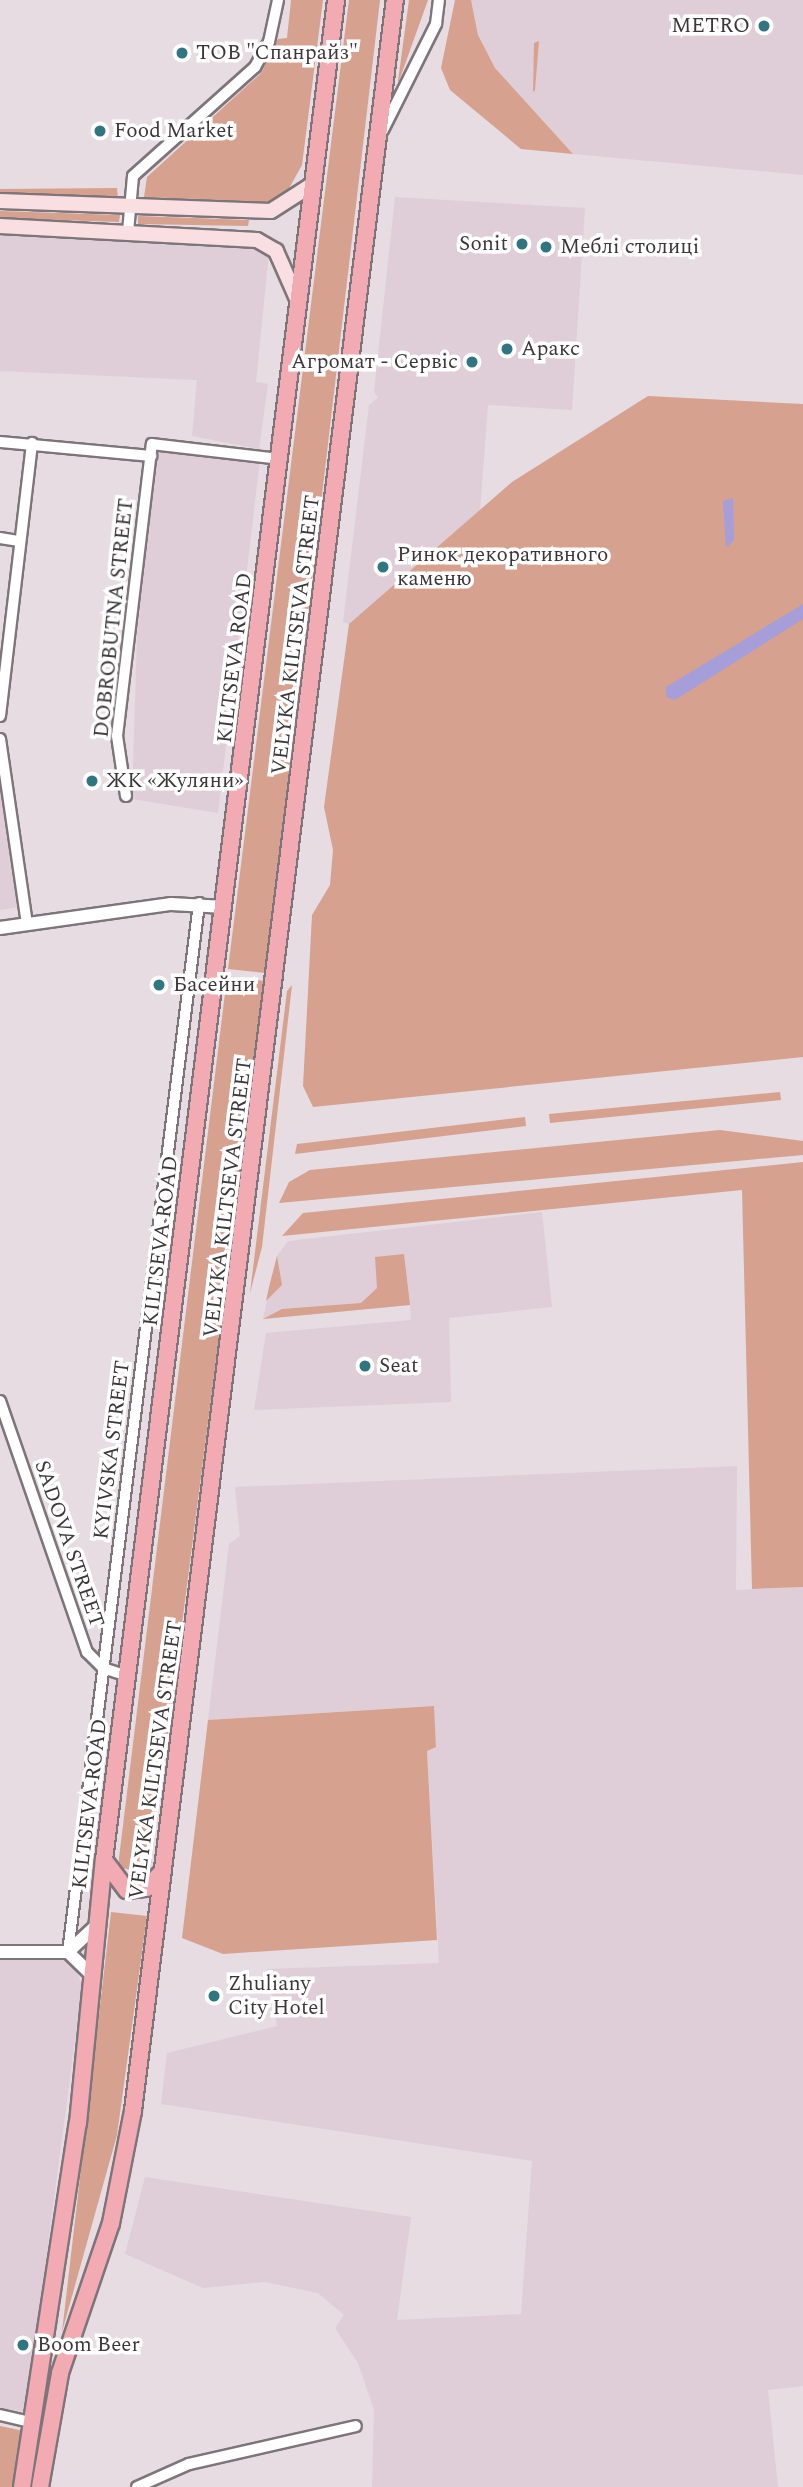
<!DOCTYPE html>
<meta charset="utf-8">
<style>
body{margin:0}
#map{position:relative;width:803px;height:2487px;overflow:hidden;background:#e6dce1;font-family:Spectral,serif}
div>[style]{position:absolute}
.built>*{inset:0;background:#dfced7}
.green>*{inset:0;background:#d6a18f}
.water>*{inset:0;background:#a69ed9}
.roads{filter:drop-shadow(2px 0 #7e757a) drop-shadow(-2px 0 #7e757a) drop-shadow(0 2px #7e757a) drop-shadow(0 -2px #7e757a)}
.minor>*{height:10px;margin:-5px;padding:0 5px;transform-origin:5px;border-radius:5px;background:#fff}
.tertiary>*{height:12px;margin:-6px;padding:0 6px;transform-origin:6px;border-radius:6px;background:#fff}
.secondary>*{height:14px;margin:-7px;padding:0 7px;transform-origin:7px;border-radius:7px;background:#fadfe2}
.trunk>*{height:16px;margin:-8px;padding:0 8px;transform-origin:8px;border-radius:8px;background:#f2aab3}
.dots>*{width:19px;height:19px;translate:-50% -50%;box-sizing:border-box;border:4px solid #fff;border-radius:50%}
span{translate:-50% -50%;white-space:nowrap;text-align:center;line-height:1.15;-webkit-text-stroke:7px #fff;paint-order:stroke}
.poi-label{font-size:21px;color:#3c383a}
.right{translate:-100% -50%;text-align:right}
.left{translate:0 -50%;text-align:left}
.street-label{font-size:21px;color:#3c383a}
</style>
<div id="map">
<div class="built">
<i style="clip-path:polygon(471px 0,803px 0,803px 175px,573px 154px,495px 68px,478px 35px)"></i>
<i style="clip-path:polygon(395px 197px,585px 208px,572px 410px,488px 405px,480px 511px,349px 624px,343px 622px,369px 405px,378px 398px,374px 392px)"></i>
<i style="clip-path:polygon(0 233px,261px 245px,269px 252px,256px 382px,268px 384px,259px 449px,192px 436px,197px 380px,0 371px)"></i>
<i style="clip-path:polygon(158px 448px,260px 460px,218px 813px,132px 799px,137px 635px)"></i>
<i style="clip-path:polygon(0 789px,20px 907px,0 910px)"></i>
<i style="clip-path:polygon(542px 1212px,552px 1307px,449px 1318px,451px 1402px,254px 1410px,266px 1333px,411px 1320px,410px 1305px,263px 1319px,277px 1256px,288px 1241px)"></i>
<i style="clip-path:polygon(737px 1466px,736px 1590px,803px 1587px,803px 2386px,768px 2390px,778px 2487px,372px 2487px,374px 2410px,358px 2363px,335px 2328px,344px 2315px,318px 2293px,265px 2282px,203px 2288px,125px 2254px,145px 2177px,411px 2217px,397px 2320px,521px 2314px,532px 2161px,161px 2104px,167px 2053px,277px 2026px,267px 1969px,439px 1963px,427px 1750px,436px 1747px,434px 1706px,208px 1720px,229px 1544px,240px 1536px,235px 1487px)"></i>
<i style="clip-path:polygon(59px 1956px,75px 1964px,82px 1987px,26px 2412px,0 2408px,0 1957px)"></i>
</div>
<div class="green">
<i style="clip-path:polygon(291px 0,323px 0,302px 165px,287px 192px,269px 202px,144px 197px,147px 177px,261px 73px,278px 39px,287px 38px)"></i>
<i style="clip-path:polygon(349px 0,380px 0,266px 973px,228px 969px)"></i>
<i style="clip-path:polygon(409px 0,428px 0,399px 81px,398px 81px)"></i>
<i style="clip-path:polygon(455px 0,471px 0,478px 35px,495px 68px,573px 154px,521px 149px,450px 90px,441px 68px)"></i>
<i style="clip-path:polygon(539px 41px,535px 90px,533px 92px,534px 43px)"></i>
<i style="clip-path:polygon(117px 188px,118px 199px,0 195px,0 189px)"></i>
<i style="clip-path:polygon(0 211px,120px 215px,119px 222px,0 218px)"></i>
<i style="clip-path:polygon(138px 216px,249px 220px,248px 226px,138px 224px)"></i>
<i style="clip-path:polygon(648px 396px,803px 404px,803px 1057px,313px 1107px,303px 1086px,312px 915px,330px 885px,333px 850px,324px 807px,349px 624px,512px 482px)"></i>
<i style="clip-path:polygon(227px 977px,265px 981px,150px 1872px,119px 1868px,119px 1858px)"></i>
<i style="clip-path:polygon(292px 985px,262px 1247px,250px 1293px,287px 991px)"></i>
<i style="clip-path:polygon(780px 1092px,781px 1100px,550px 1123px,549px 1114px)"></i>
<i style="clip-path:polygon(525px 1117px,526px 1126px,295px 1154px,297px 1144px)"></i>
<i style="clip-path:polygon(720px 1130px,803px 1141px,803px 1155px,279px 1203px,289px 1182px,310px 1170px)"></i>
<i style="clip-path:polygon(803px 1162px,803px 1587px,752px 1589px,742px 1190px,282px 1236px,303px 1213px)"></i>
<i style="clip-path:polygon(404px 1254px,410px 1305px,263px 1319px,282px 1309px,361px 1303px,377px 1288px,375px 1257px)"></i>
<i style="clip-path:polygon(277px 1256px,282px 1285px,266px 1301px,269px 1287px)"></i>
<i style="clip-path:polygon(434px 1706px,436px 1747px,427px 1751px,437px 1940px,223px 1954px,182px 1938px,208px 1720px)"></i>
<i style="clip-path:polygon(111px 1912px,147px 1916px,117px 2135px,62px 2332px)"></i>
<i style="clip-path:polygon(0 2426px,24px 2431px,15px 2487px,0 2487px)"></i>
</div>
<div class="water">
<i style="clip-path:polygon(733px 498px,734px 540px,726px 548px,723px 501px)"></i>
<i style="clip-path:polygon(803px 604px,803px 619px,675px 700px,666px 697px,666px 687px)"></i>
</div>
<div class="roads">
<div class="minor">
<i style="left:383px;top:130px;width:119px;rotate:-63.4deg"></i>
<i style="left:436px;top:24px;width:24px;rotate:-83deg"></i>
<i style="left:128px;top:232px;width:56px;rotate:-84.9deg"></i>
<i style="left:133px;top:176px;width:164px;rotate:-41.8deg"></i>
<i style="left:255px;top:67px;width:29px;rotate:-61deg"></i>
<i style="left:269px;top:42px;width:43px;rotate:-77.9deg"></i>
<i style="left:0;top:442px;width:152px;rotate:5.3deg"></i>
<i style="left:0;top:538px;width:18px;rotate:9deg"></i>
<i style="left:0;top:716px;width:275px;rotate:-83.3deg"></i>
<i style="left:0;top:739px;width:186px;rotate:81.7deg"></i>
<i style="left:126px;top:796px;width:61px;rotate:-98.5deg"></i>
<i style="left:117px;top:736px;width:294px;rotate:-83.2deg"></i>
<i style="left:152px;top:444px;width:129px;rotate:6.7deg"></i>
<i style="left:0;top:1401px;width:266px;rotate:70.9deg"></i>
<i style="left:87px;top:1652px;width:23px;rotate:45deg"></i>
<i style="left:103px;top:1668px;width:25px;rotate:18deg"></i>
<i style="left:68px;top:1952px;width:1057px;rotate:-82.88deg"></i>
<i style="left:0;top:2415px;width:35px;rotate:13deg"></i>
<i style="left:137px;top:2487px;width:57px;rotate:-23.9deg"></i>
<i style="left:189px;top:2464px;width:171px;rotate:-12.8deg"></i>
</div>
<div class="tertiary">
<i style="left:0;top:928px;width:173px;rotate:-8deg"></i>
<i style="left:171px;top:904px;width:54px;rotate:3.2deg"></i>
<i style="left:0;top:1952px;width:68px"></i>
<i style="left:68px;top:1952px;width:40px;rotate:-43deg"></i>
<i style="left:68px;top:1952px;width:33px;rotate:44deg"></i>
</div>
<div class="secondary">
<i style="left:0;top:201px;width:271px;rotate:2.1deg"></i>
<i style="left:271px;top:211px;width:50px;rotate:-32.7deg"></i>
<i style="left:0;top:226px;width:257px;rotate:3.1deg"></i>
<i style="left:257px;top:240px;width:22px;rotate:30deg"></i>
<i style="left:276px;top:251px;width:55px;rotate:66.3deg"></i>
</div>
<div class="trunk">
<i style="left:104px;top:1860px;width:38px;rotate:53deg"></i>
<i style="left:127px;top:1890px;width:20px;rotate:-6deg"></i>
<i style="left:147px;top:1888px;width:21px;rotate:-47deg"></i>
<i style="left:22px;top:2487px;width:368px;rotate:-81.3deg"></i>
<i style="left:78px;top:2123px;width:264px;rotate:-84.4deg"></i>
<i style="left:104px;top:1860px;width:1874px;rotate:-82.89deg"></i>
<i style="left:40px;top:2487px;width:116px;rotate:-80deg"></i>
<i style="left:60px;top:2373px;width:158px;rotate:-71.2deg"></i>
<i style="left:111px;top:2223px;width:114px;rotate:-78.9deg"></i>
<i style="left:133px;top:2111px;width:2127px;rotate:-82.93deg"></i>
</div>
</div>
<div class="dots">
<i style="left:764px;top:26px;background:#2f7680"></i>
<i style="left:182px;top:53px;background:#2f7680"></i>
<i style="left:100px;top:131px;background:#2f7680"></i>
<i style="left:522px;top:244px;background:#2f7680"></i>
<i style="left:546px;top:247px;background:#2f7680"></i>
<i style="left:507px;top:349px;background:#2f7680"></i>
<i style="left:472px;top:362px;background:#2f7680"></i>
<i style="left:383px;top:567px;background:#2f7680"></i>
<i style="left:92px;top:781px;background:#2f7680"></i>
<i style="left:159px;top:985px;background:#2f7680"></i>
<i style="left:365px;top:1366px;background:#2f7680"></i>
<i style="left:214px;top:1996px;background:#2f7680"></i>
<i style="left:23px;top:2345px;background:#2f7680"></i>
</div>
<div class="poi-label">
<span class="right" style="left:750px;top:26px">METRO</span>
<span class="left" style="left:196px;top:53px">ТОВ "Спанрайз"</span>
<span class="left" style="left:114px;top:131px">Food Market</span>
<span class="right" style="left:508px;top:244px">Sonit</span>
<span class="left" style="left:560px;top:247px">Меблі столиці</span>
<span class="left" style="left:521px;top:349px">Аракс</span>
<span class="right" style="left:458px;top:362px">Агромат - Сервіс</span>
<span class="left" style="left:397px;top:567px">Ринок декоративного<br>каменю</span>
<span class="left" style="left:106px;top:781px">ЖК «Жуляни»</span>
<span class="left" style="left:173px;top:985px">Басейни</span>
<span class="left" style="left:379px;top:1366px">Seat</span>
<span class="left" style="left:228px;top:1996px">Zhuliany<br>City Hotel</span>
<span class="left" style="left:37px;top:2345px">Boom Beer</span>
</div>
<div class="street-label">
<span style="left:114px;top:618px;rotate:-84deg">DOBROBUTNA STREET</span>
<span style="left:296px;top:635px;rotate:-83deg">VELYKA KILTSEVA STREET</span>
<span style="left:235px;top:658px;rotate:-83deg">KILTSEVA ROAD</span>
<span style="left:228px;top:1198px;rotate:-83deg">VELYKA KILTSEVA STREET</span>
<span style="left:161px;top:1241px;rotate:-83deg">KILTSEVA ROAD</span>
<span style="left:112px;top:1450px;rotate:-83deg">KYIVSKA STREET</span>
<span style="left:69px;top:1544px;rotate:71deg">SADOVA STREET</span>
<span style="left:156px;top:1760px;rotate:-82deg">VELYKA KILTSEVA STREET</span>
<span style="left:90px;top:1804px;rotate:-83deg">KILTSEVA ROAD</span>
</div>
</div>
